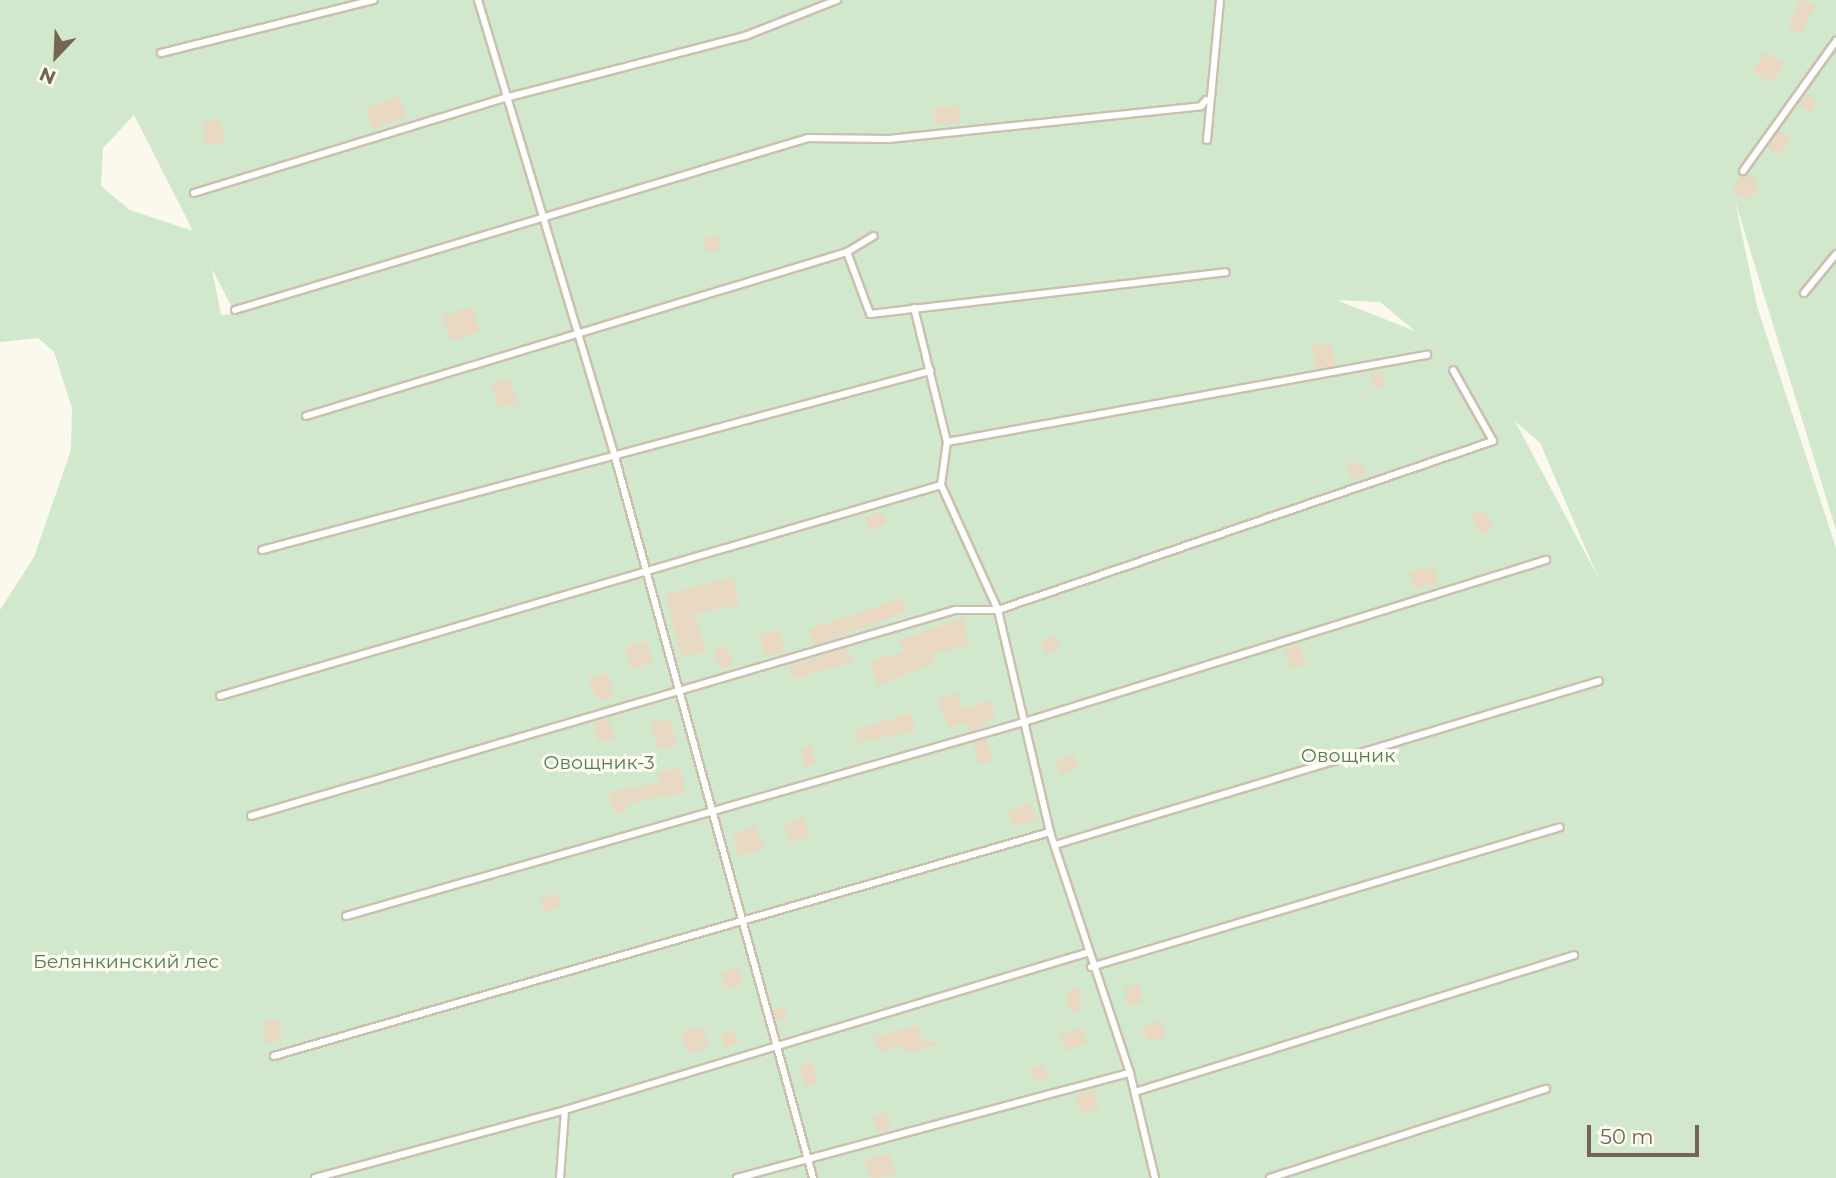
<!DOCTYPE html>
<meta charset="utf-8">
<style>
body{margin:0}
#map{position:relative;width:1836px;height:1178px;overflow:hidden;background:#fbf8ed;font-family:Montserrat,sans-serif}
div>[style]{position:absolute}
.green>*{inset:0;background:#d2e8cc}
.building>*{inset:0;background:#e9d8c2}
.round{border-radius:50%}
.roads{filter:drop-shadow(2px 0 #cbc0b0) drop-shadow(-2px 0 #cbc0b0) drop-shadow(0 2px #cbc0b0) drop-shadow(0 -2px #cbc0b0)}
.lane>*{height:6px;margin:-3px;padding:0 3px;transform-origin:3px;border-radius:3px;background:#fff}
span{translate:-50% -50%;white-space:nowrap;text-align:center;line-height:1.15;-webkit-text-stroke:6px #fefbf3;paint-order:stroke}
.park-label{font-size:19px;color:#537f4d}
.north{position:absolute;left:21px;top:21px;width:70px;height:70px;-webkit-text-stroke:5px #fefbf3;paint-order:stroke;rotate:203deg;font-size:19px;font-weight:700;line-height:28px;text-align:center;color:#756451}
.north::after{content:'';display:block;margin:auto;width:24px;height:32px;background:#756451;clip-path:polygon(50% 0,100% 100%,50% 72%,0 100%)}
.scale{position:absolute;left:1587px;top:1125px;width:112px;height:32px;box-sizing:border-box;border:4px solid #756451;border-top:0;padding-left:9px;font-size:21px;line-height:24px;white-space:nowrap;color:#756451;-webkit-text-stroke:5px #fefbf3;paint-order:stroke}
</style>
<div id="map">
<div class="green">
<i style="clip-path:polygon(evenodd,0 0,1836px 0,1836px 530px,1735px 201px,1757px 306px,1836px 548px,1836px 1178px,0 1178px,0 610px,34px 557px,71px 450px,72px 408px,54px 352px,38px 338px,0 342px,0 0,134px 115px,193px 231px,130px 210px,101px 186px,103px 148px,134px 115px,0 0,212px 269px,235px 313px,234px 314px,221px 315px,212px 269px,0 0,1335px 300px,1380px 302px,1415px 331px,1336px 300px,1335px 300px,0 0,1516px 422px,1540px 443px,1598px 577px,1516px 423px,1516px 422px)"></i>
</div>
<div class="building">
<i style="clip-path:polygon(1800px 0,1816px 4px,1802px 34px,1788px 28px)"></i>
<i style="clip-path:polygon(1764px 52px,1784px 63px,1773px 83px,1753px 72px)"></i>
<i style="clip-path:polygon(1806px 92px,1818px 102px,1809px 113px,1798px 104px)"></i>
<i style="clip-path:polygon(399px 96px,406px 117px,372px 129px,365px 108px)"></i>
<i style="clip-path:polygon(958px 106px,959px 123px,935px 124px,934px 107px)"></i>
<i style="clip-path:polygon(220px 119px,225px 142px,207px 146px,202px 123px)"></i>
<i style="clip-path:polygon(1780px 130px,1792px 139px,1778px 156px,1767px 147px)"></i>
<i class="round" style="left:1734px;top:175px;width:24px;height:24px"></i>
<i style="clip-path:polygon(718px 235px,722px 249px,707px 252px,704px 239px)"></i>
<i style="clip-path:polygon(472px 306px,480px 331px,452px 341px,443px 316px)"></i>
<i style="clip-path:polygon(1331px 343px,1335px 366px,1316px 369px,1312px 346px)"></i>
<i style="clip-path:polygon(1382px 372px,1384px 386px,1373px 388px,1371px 374px)"></i>
<i style="clip-path:polygon(510px 378px,517px 403px,499px 408px,492px 383px)"></i>
<i style="clip-path:polygon(1361px 461px,1366px 475px,1351px 480px,1347px 465px)"></i>
<i style="clip-path:polygon(1484px 510px,1493px 528px,1480px 534px,1471px 516px)"></i>
<i style="clip-path:polygon(880px 512px,887px 523px,870px 532px,865px 517px)"></i>
<i style="clip-path:polygon(1434px 566px,1438px 583px,1414px 589px,1410px 572px)"></i>
<i style="clip-path:polygon(733px 577px,739px 605px,695px 614px,706px 653px,681px 656px,666px 595px)"></i>
<i style="clip-path:polygon(903px 598px,908px 611px,813px 646px,809px 629px)"></i>
<i style="clip-path:polygon(963px 618px,969px 645px,932px 654px,935px 662px,877px 687px,871px 660px,904px 652px,900px 640px)"></i>
<i style="clip-path:polygon(778px 629px,785px 650px,766px 656px,759px 635px)"></i>
<i style="clip-path:polygon(1056px 635px,1060px 649px,1045px 653px,1041px 640px)"></i>
<i style="clip-path:polygon(647px 641px,653px 663px,631px 669px,625px 647px)"></i>
<i style="clip-path:polygon(1299px 644px,1306px 664px,1291px 669px,1284px 649px)"></i>
<i style="clip-path:polygon(727px 646px,733px 664px,721px 669px,714px 650px)"></i>
<i style="clip-path:polygon(847px 648px,852px 662px,793px 679px,789px 666px)"></i>
<i style="clip-path:polygon(607px 673px,614px 696px,598px 701px,588px 679px)"></i>
<i style="clip-path:polygon(957px 692px,963px 709px,990px 700px,995px 718px,970px 732px,967px 722px,949px 728px,938px 700px)"></i>
<i style="clip-path:polygon(911px 713px,916px 731px,858px 743px,855px 730px)"></i>
<i style="clip-path:polygon(609px 718px,615px 738px,599px 743px,593px 723px)"></i>
<i style="clip-path:polygon(663px 719px,670px 722px,677px 745px,658px 750px,651px 723px)"></i>
<i style="clip-path:polygon(986px 739px,992px 761px,979px 764px,973px 743px)"></i>
<i style="clip-path:polygon(811px 746px,816px 764px,805px 767px,800px 749px)"></i>
<i style="clip-path:polygon(1073px 754px,1078px 768px,1060px 774px,1056px 760px)"></i>
<i style="clip-path:polygon(680px 768px,685px 792px,626px 804px,628px 811px,615px 814px,609px 792px,660px 783px,658px 772px)"></i>
<i style="clip-path:polygon(1031px 803px,1037px 819px,1014px 828px,1008px 811px)"></i>
<i style="clip-path:polygon(803px 817px,810px 836px,791px 843px,784px 824px)"></i>
<i style="clip-path:polygon(756px 825px,764px 849px,738px 857px,733px 835px)"></i>
<i style="clip-path:polygon(557px 893px,561px 907px,544px 912px,540px 899px)"></i>
<i style="clip-path:polygon(738px 967px,743px 984px,726px 989px,721px 972px)"></i>
<i style="clip-path:polygon(1139px 984px,1142px 1004px,1127px 1006px,1124px 987px)"></i>
<i style="clip-path:polygon(1080px 989px,1082px 1010px,1068px 1011px,1067px 990px)"></i>
<i style="clip-path:polygon(785px 1007px,787px 1017px,776px 1021px,773px 1010px)"></i>
<i style="clip-path:polygon(279px 1019px,282px 1041px,265px 1043px,262px 1021px)"></i>
<i style="clip-path:polygon(1159px 1020px,1166px 1036px,1149px 1043px,1142px 1028px)"></i>
<i style="clip-path:polygon(918px 1025px,922px 1039px,942px 1044px,905px 1054px,903px 1045px,879px 1052px,875px 1037px)"></i>
<i style="clip-path:polygon(703px 1027px,709px 1048px,688px 1054px,682px 1032px)"></i>
<i style="clip-path:polygon(1082px 1028px,1087px 1044px,1065px 1051px,1060px 1035px)"></i>
<i style="clip-path:polygon(735px 1030px,739px 1044px,725px 1048px,721px 1034px)"></i>
<i style="clip-path:polygon(812px 1062px,818px 1083px,805px 1087px,799px 1066px)"></i>
<i style="clip-path:polygon(1044px 1064px,1049px 1078px,1035px 1083px,1030px 1069px)"></i>
<i style="clip-path:polygon(1093px 1090px,1100px 1108px,1082px 1115px,1075px 1096px)"></i>
<i style="clip-path:polygon(886px 1112px,891px 1128px,877px 1132px,872px 1116px)"></i>
<i style="clip-path:polygon(889px 1153px,896px 1176px,871px 1178px,865px 1160px)"></i>
</div>
<div class="roads">
<div class="lane">
<i style="left:478px;top:0;width:477px;rotate:73.3deg"></i>
<i style="left:615px;top:457px;width:748px;rotate:74.64deg"></i>
<i style="left:161px;top:53px;width:219px;rotate:-14deg"></i>
<i style="left:1207px;top:140px;width:141px;rotate:-84.7deg"></i>
<i style="left:1743px;top:171px;width:160px;rotate:-54.4deg"></i>
<i style="left:194px;top:193px;width:325px;rotate:-17deg"></i>
<i style="left:505px;top:98px;width:248px;rotate:-14.5deg"></i>
<i style="left:745px;top:36px;width:99px;rotate:-21.4deg"></i>
<i style="left:847px;top:252px;width:66px;rotate:69.6deg"></i>
<i style="left:870px;top:314px;width:358px;rotate:-6.7deg"></i>
<i style="left:1804px;top:293px;width:50px;rotate:-50.6deg"></i>
<i style="left:235px;top:310px;width:598px;rotate:-16.71deg"></i>
<i style="left:808px;top:138px;width:81px;rotate:0.7deg"></i>
<i style="left:889px;top:139px;width:314px;rotate:-6deg"></i>
<i style="left:1201px;top:106px;width:8px;rotate:-50deg"></i>
<i style="left:306px;top:416px;width:565px;rotate:-16.86deg"></i>
<i style="left:847px;top:252px;width:31px;rotate:-31deg"></i>
<i style="left:947px;top:442px;width:488px;rotate:-10.3deg"></i>
<i style="left:262px;top:550px;width:692px;rotate:-15deg"></i>
<i style="left:220px;top:696px;width:751px;rotate:-16.31deg"></i>
<i style="left:251px;top:816px;width:734px;rotate:-16.31deg"></i>
<i style="left:955px;top:610px;width:43px"></i>
<i style="left:998px;top:610px;width:137px;rotate:-114.5deg"></i>
<i style="left:941px;top:485px;width:43px;rotate:-82.1deg"></i>
<i style="left:947px;top:442px;width:138px;rotate:-103.8deg"></i>
<i style="left:1055px;top:845px;width:568px;rotate:-16.78deg"></i>
<i style="left:346px;top:916px;width:702px;rotate:-15.96deg"></i>
<i style="left:1021px;top:723px;width:550px;rotate:-17.25deg"></i>
<i style="left:1091px;top:967px;width:489px;rotate:-16.6deg"></i>
<i style="left:274px;top:1056px;width:808px;rotate:-16.1deg"></i>
<i style="left:1135px;top:1092px;width:460px;rotate:-17.3deg"></i>
<i style="left:315px;top:1178px;width:259px;rotate:-15.2deg"></i>
<i style="left:560px;top:1178px;width:68px;rotate:-85.8deg"></i>
<i style="left:565px;top:1110px;width:544px;rotate:-16.77deg"></i>
<i style="left:737px;top:1178px;width:407px;rotate:-15deg"></i>
<i style="left:1155px;top:1178px;width:108px;rotate:-103.4deg"></i>
<i style="left:1130px;top:1073px;width:254px;rotate:-108.4deg"></i>
<i style="left:1050px;top:832px;width:228px;rotate:-103.2deg"></i>
<i style="left:998px;top:610px;width:523px;rotate:-18.85deg"></i>
<i style="left:1493px;top:441px;width:81px;rotate:-119.4deg"></i>
<i style="left:1270px;top:1178px;width:290px;rotate:-17.9deg"></i>
</div>
</div>
<div class="park-label">
<span style="left:1348px;top:756px">Овощник</span>
<span style="left:599px;top:763px">Овощник-3</span>
<span style="left:126px;top:962px">Белянкинский лес</span>
</div>
<div class="north">N</div>
<div class="scale">50 m</div>
</div>
